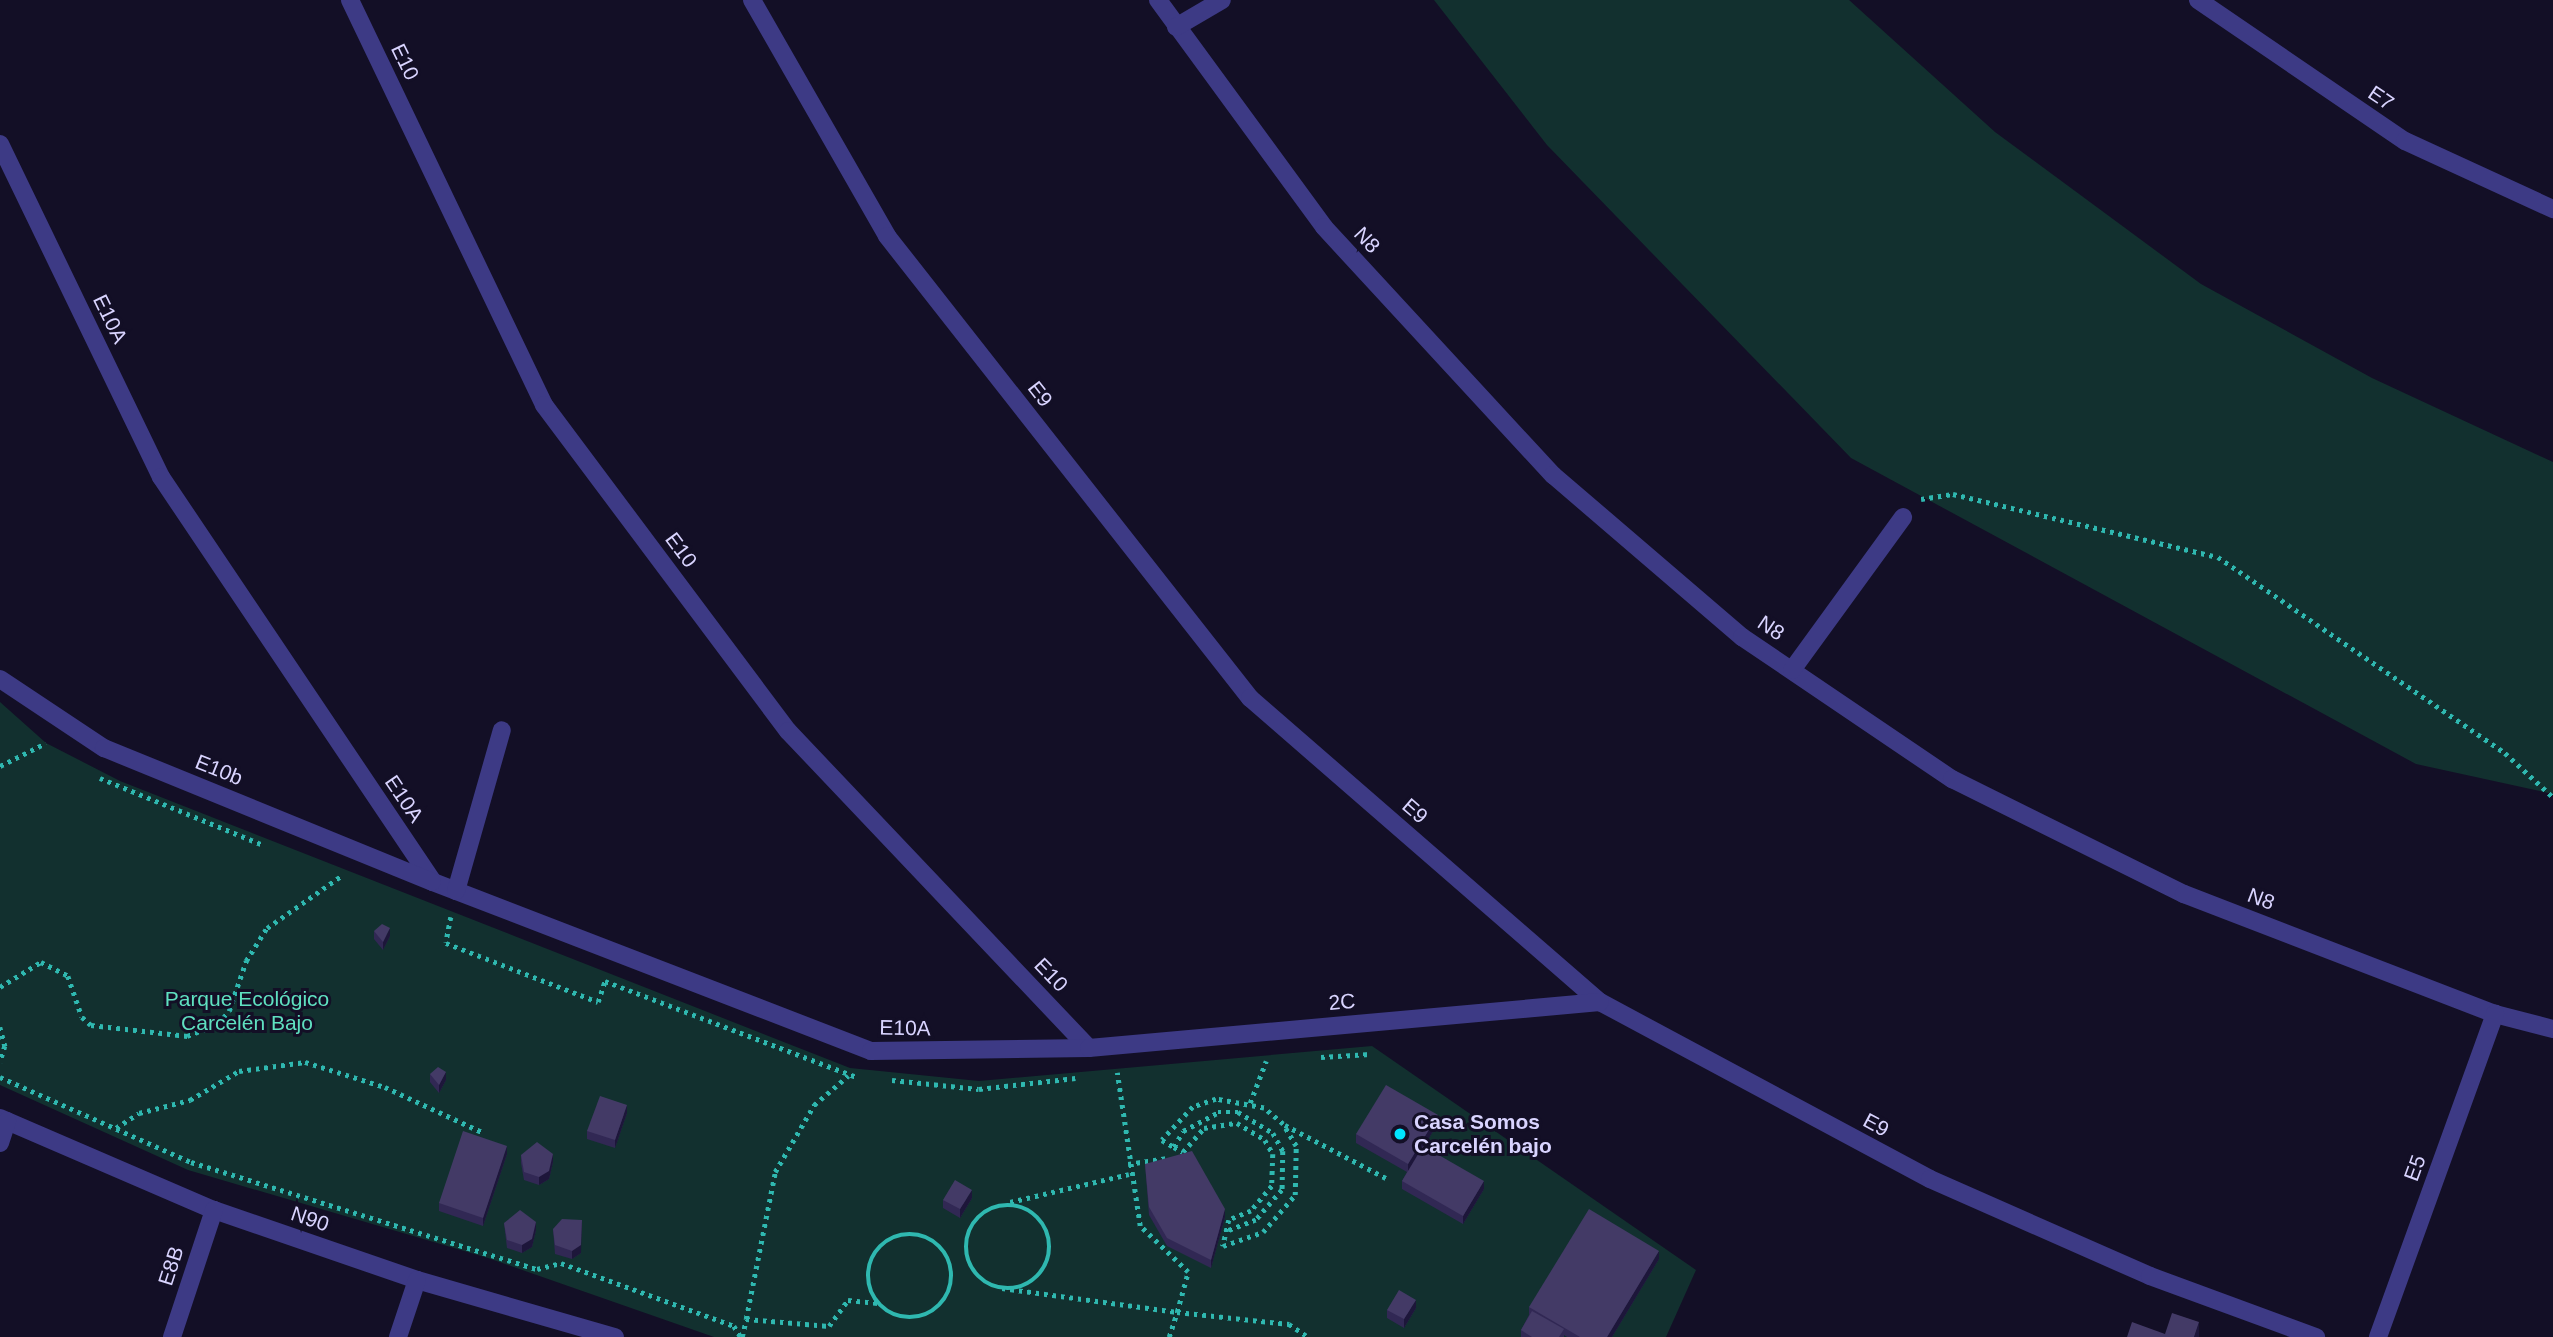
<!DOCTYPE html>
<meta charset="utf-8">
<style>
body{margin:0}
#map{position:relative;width:2553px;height:1337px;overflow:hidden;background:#130f26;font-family:Arial,sans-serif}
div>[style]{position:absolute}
.green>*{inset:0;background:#12302f}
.path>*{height:4.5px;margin-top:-2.25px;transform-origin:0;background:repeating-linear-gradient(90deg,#2fb8b0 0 3.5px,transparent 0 8.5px)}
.path>.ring{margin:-2.25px;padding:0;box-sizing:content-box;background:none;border:4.5px solid #2fb8b0;border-radius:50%}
.minor>*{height:18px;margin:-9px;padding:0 9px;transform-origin:9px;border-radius:9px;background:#3d3a85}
.wall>*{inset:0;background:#312854}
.shaded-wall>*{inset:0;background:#1d163a}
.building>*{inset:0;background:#433a66}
.dots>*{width:19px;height:19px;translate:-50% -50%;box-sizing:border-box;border:4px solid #130f26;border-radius:50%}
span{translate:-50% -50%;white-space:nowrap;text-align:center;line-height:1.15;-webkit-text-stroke:6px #130f26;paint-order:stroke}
.street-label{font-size:21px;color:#d9d4ff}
.park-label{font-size:21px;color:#5fe0c0}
.poi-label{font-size:21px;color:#d9d4ff;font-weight:700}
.left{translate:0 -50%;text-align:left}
</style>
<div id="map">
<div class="green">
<i style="clip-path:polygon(1434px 0,1849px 0,1995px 132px,2201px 284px,2372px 378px,2553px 462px,2553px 794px,2416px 764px,1851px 458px,1547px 145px)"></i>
<i style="clip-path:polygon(0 702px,46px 743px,120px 781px,850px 1068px,979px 1081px,1372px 1046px,1696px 1270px,1666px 1337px,714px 1337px,488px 1258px,188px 1170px,0 1085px)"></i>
</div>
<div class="path">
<i style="left:1921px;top:499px;width:32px;rotate:-9deg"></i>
<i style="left:1953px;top:494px;width:272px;rotate:13.4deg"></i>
<i style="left:2218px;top:557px;width:348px;rotate:34.3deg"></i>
<i style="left:2505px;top:753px;width:65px;rotate:42.5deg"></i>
<i style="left:0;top:766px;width:51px;rotate:-26.6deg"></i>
<i style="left:100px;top:778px;width:176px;rotate:22.3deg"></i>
<i style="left:451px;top:917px;width:26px;rotate:101deg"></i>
<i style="left:446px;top:943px;width:163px;rotate:21.2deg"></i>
<i style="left:598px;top:1002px;width:22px;rotate:-72deg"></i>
<i style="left:605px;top:981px;width:269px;rotate:20.9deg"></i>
<i style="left:0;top:987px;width:48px;rotate:-31.4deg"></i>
<i style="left:41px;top:962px;width:30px;rotate:27deg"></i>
<i style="left:68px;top:976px;width:43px;rotate:71.1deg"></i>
<i style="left:82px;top:1017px;width:12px;rotate:42deg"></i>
<i style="left:91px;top:1025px;width:97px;rotate:6.5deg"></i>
<i style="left:187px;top:1036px;width:33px;rotate:-21deg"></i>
<i style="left:218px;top:1024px;width:17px;rotate:-50deg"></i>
<i style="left:229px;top:1011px;width:53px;rotate:-71.2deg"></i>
<i style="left:246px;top:961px;width:39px;rotate:-58deg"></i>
<i style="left:267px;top:928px;width:90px;rotate:-35.1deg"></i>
<i style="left:0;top:1027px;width:20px;rotate:75deg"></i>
<i style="left:5px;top:1046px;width:17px;rotate:107deg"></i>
<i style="left:1321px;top:1057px;width:49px;rotate:-3.5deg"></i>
<i style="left:0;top:1077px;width:209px;rotate:24deg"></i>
<i style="left:191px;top:1162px;width:362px;rotate:17.2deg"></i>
<i style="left:537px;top:1269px;width:25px;rotate:-14deg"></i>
<i style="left:561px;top:1263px;width:184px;rotate:20deg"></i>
<i style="left:734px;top:1326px;width:13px;rotate:58deg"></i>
<i style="left:892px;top:1080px;width:87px;rotate:5.9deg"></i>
<i style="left:979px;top:1089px;width:97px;rotate:-6.5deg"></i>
<i style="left:1250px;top:1103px;width:45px;rotate:-69.1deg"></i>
<i style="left:1285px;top:1125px;width:114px;rotate:27.7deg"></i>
<i style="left:116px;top:1128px;width:27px;rotate:-33deg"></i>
<i style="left:139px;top:1113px;width:53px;rotate:-14.3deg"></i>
<i style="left:190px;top:1100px;width:57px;rotate:-30.6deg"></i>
<i style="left:239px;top:1071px;width:67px;rotate:-7.8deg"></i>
<i style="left:305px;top:1062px;width:84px;rotate:17.4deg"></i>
<i style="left:385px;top:1087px;width:109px;rotate:24.9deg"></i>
<i style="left:1174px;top:1147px;width:10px;rotate:29deg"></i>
<i style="left:1183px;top:1152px;width:32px;rotate:-49deg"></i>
<i style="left:1204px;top:1128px;width:33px;rotate:-9deg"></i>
<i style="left:1237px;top:1123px;width:33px;rotate:31deg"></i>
<i style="left:1265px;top:1140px;width:16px;rotate:60deg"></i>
<i style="left:1273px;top:1154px;width:32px;rotate:92deg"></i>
<i style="left:1272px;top:1186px;width:33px;rotate:130deg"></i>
<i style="left:1251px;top:1211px;width:24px;rotate:158deg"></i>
<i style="left:1229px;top:1220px;width:27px;rotate:103deg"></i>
<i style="left:1223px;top:1246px;width:42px;rotate:-19.3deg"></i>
<i style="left:1263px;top:1232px;width:49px;rotate:-49.1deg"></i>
<i style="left:1295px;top:1195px;width:49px;rotate:-88.8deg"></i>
<i style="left:1296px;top:1146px;width:26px;rotate:-121deg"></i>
<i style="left:1283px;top:1124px;width:25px;rotate:-140deg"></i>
<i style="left:1264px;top:1108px;width:49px;rotate:-169.4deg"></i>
<i style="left:1216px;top:1099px;width:24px;rotate:161deg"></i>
<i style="left:1193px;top:1107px;width:45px;rotate:133.2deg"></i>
<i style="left:1162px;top:1140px;width:14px;rotate:30deg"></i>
<i style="left:1174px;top:1147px;width:18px;rotate:-61deg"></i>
<i style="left:1183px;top:1131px;width:40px;rotate:-28deg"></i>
<i style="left:1218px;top:1112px;width:20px"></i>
<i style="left:1238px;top:1112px;width:41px;rotate:31deg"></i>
<i style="left:1273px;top:1133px;width:21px;rotate:61deg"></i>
<i style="left:1283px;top:1151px;width:39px;rotate:91deg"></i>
<i style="left:1282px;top:1190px;width:40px;rotate:131deg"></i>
<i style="left:1256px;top:1220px;width:31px;rotate:159deg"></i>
<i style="left:1128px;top:1164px;width:40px;rotate:-8.5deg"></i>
<i style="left:1010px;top:1202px;width:122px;rotate:-13.2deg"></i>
<i class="ring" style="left:966px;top:1205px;width:79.5px;height:79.5px"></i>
<i class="ring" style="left:868px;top:1234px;width:79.5px;height:79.5px"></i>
<i style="left:1002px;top:1288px;width:177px;rotate:7.8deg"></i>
<i style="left:1177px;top:1312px;width:41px;rotate:-74.6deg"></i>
<i style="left:1188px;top:1272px;width:66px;rotate:-136.2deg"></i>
<i style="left:1140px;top:1226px;width:155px;rotate:-98.5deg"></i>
<i style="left:746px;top:1319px;width:150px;rotate:-78.8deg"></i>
<i style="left:775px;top:1172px;width:78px;rotate:-59.8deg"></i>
<i style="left:814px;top:1105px;width:45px;rotate:-40.5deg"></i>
<i style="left:742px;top:1337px;width:18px;rotate:-77deg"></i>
<i style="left:746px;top:1319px;width:83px;rotate:4.8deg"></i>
<i style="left:829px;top:1326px;width:32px;rotate:-54deg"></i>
<i style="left:848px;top:1300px;width:30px;rotate:6deg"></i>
<i style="left:1169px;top:1337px;width:26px;rotate:-72deg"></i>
<i style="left:1177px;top:1312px;width:113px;rotate:6.1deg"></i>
<i style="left:1289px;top:1324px;width:23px;rotate:34deg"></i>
</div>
<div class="minor">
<i style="left:350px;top:0;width:449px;rotate:64.4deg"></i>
<i style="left:544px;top:405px;width:407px;rotate:53.2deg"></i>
<i style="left:788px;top:731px;width:437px;rotate:46.5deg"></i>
<i style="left:752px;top:0;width:272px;rotate:60.2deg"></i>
<i style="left:887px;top:236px;width:588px;rotate:51.84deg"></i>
<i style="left:1250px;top:698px;width:464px;rotate:41deg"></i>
<i style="left:1600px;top:1002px;width:374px;rotate:28.2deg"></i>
<i style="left:1930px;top:1179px;width:240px;rotate:23.8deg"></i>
<i style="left:2150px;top:1276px;width:177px;rotate:20.2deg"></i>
<i style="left:1158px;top:0;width:281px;rotate:53.8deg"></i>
<i style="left:1324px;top:227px;width:338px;rotate:47.3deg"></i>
<i style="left:1553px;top:475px;width:249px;rotate:40.6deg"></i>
<i style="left:1742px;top:637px;width:254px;rotate:34.1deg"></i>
<i style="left:1952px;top:779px;width:259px;rotate:26.4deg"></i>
<i style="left:2184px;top:894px;width:333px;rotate:21.1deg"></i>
<i style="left:2495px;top:1014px;width:60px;rotate:14.5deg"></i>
<i style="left:2198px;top:0;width:250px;rotate:34.3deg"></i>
<i style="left:2405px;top:141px;width:163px;rotate:24.7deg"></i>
<i style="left:1176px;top:27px;width:53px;rotate:-30.4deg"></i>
<i style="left:0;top:144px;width:370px;rotate:64.2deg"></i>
<i style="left:161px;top:477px;width:488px;rotate:56.1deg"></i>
<i style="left:433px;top:882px;width:469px;rotate:21.1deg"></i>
<i style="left:871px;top:1051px;width:218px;rotate:-0.8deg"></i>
<i style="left:1089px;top:1048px;width:513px;rotate:-5.14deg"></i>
<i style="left:1792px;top:670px;width:189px;rotate:-54deg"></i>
<i style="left:0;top:679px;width:125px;rotate:33.6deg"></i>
<i style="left:104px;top:748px;width:354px;rotate:22.2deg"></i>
<i style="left:456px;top:891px;width:167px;rotate:-74.1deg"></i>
<i style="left:0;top:1118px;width:233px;rotate:23.3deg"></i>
<i style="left:214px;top:1210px;width:215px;rotate:19deg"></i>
<i style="left:417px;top:1280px;width:206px;rotate:16.1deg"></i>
<i style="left:0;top:1143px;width:23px;rotate:-72deg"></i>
<i style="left:172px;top:1337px;width:134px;rotate:-71.7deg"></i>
<i style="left:398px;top:1337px;width:60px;rotate:-71.6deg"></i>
<i style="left:2378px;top:1337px;width:344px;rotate:-70.1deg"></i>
</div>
<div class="wall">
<i style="clip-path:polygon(374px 931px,390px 936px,383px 950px,374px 939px)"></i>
<i style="clip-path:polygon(430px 1074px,446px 1080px,439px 1093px,430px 1082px)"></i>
<i style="clip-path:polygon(627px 1113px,615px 1148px,587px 1139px,587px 1131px)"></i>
<i style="clip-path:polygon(1438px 1123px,1424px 1146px,1484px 1189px,1463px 1224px,1402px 1189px,1402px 1181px,1407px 1172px,1356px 1143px,1356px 1134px)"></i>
<i style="clip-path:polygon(507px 1154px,483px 1226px,439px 1211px,439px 1203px)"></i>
<i style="clip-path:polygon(521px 1155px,553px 1162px,549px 1179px,539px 1185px,524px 1180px,521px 1163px)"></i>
<i style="clip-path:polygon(1145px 1164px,1225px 1217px,1211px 1268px,1167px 1246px,1149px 1215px)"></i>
<i style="clip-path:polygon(972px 1198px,960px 1218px,943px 1208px,943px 1200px)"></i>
<i style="clip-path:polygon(504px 1223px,536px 1230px,532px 1247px,522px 1253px,507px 1248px)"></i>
<i style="clip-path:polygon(553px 1229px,581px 1253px,572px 1259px,555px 1254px)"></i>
<i style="clip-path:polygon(1659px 1259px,1612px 1337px,1567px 1337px,1564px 1335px,1564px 1337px,1521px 1337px,1521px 1330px,1529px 1315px,1529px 1307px)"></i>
<i style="clip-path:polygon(1416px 1308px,1404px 1328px,1387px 1318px,1387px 1310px)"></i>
</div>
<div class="shaded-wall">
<i style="clip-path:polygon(390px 928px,390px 936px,383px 950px,383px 942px)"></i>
<i style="clip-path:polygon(446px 1072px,446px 1080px,439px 1093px,439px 1085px)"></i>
<i style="clip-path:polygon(627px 1105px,627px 1113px,615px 1148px,615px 1140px)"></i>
<i style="clip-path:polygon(1438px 1115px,1438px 1123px,1408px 1173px,1408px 1164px)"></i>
<i style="clip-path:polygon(507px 1146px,507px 1154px,483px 1226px,483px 1218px)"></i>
<i style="clip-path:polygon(553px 1154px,553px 1162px,549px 1179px,539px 1185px,539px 1177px)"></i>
<i style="clip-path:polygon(1484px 1181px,1484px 1189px,1463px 1224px,1463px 1216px)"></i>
<i style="clip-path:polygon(972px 1190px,972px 1198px,960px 1218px,960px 1209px)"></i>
<i style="clip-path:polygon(1225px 1209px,1225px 1217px,1211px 1268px,1211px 1260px)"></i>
<i style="clip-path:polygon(582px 1220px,581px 1253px,572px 1259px,572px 1251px)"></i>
<i style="clip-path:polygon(536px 1222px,536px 1230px,532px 1247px,522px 1253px,522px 1245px)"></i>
<i style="clip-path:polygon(1659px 1251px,1659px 1259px,1612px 1337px,1607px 1337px)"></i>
<i style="clip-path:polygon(1416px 1300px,1416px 1308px,1404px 1328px,1404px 1319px)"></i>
<i style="clip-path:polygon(2199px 1322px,2199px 1337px,2194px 1337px)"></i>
</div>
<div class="building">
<i style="clip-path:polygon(382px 924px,390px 928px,383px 942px,374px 931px)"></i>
<i style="clip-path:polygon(438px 1067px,446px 1072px,439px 1085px,430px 1074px)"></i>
<i style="clip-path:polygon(1386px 1085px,1438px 1115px,1408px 1164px,1356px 1134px)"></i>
<i style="clip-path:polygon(600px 1096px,627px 1105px,615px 1140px,587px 1131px)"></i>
<i style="clip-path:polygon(463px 1131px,507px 1146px,483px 1218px,439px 1203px)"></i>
<i style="clip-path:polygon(537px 1142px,553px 1154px,549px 1171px,539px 1177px,524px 1172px,521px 1155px)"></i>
<i style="clip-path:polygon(1423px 1146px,1484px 1181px,1463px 1216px,1402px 1181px)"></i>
<i style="clip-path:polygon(1192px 1151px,1225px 1209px,1211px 1260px,1167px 1238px,1149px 1207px,1145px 1164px)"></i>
<i style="clip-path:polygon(955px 1180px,972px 1190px,960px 1209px,943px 1200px)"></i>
<i style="clip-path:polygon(1589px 1209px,1659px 1251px,1607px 1337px,1580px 1337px,1529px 1307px)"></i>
<i style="clip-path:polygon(520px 1210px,536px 1222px,532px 1239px,522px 1245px,507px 1240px,504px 1223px)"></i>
<i style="clip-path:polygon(562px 1219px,582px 1220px,581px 1245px,572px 1251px,555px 1245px,553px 1229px)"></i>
<i style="clip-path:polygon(1399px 1290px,1416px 1300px,1404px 1319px,1387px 1310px)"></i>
<i style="clip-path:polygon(1532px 1311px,1564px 1329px,1559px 1337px,1532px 1337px,1521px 1330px)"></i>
<i style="clip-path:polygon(2172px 1313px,2199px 1322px,2194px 1337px,2127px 1337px,2132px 1322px,2165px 1334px)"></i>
</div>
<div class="dots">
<i style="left:1400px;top:1134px;background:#00e5ff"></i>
</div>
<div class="street-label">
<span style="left:405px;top:62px;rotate:64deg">E10</span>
<span style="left:2381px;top:98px;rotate:34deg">E7</span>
<span style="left:1367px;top:240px;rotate:47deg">N8</span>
<span style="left:110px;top:319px;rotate:64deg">E10A</span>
<span style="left:1040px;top:394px;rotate:52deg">E9</span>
<span style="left:681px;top:550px;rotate:53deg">E10</span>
<span style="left:1771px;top:628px;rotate:34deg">N8</span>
<span style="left:219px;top:770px;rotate:22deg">E10b</span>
<span style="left:404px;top:799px;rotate:56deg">E10A</span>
<span style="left:1415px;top:811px;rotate:41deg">E9</span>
<span style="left:2261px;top:899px;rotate:21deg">N8</span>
<span style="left:1051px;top:975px;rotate:46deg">E10</span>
<span style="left:1342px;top:1002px;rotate:-5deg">2C</span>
<span style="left:905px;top:1028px;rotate:1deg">E10A</span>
<span style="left:1876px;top:1125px;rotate:28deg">E9</span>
<span style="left:2415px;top:1168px;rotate:-70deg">E5</span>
<span style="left:310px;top:1219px;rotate:19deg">N90</span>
<span style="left:171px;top:1266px;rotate:-72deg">E8B</span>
</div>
<div class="park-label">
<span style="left:247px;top:1011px">Parque Ecológico<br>Carcelén Bajo</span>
</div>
<div class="poi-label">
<span class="left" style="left:1414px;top:1134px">Casa Somos<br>Carcelén bajo</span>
</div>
</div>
